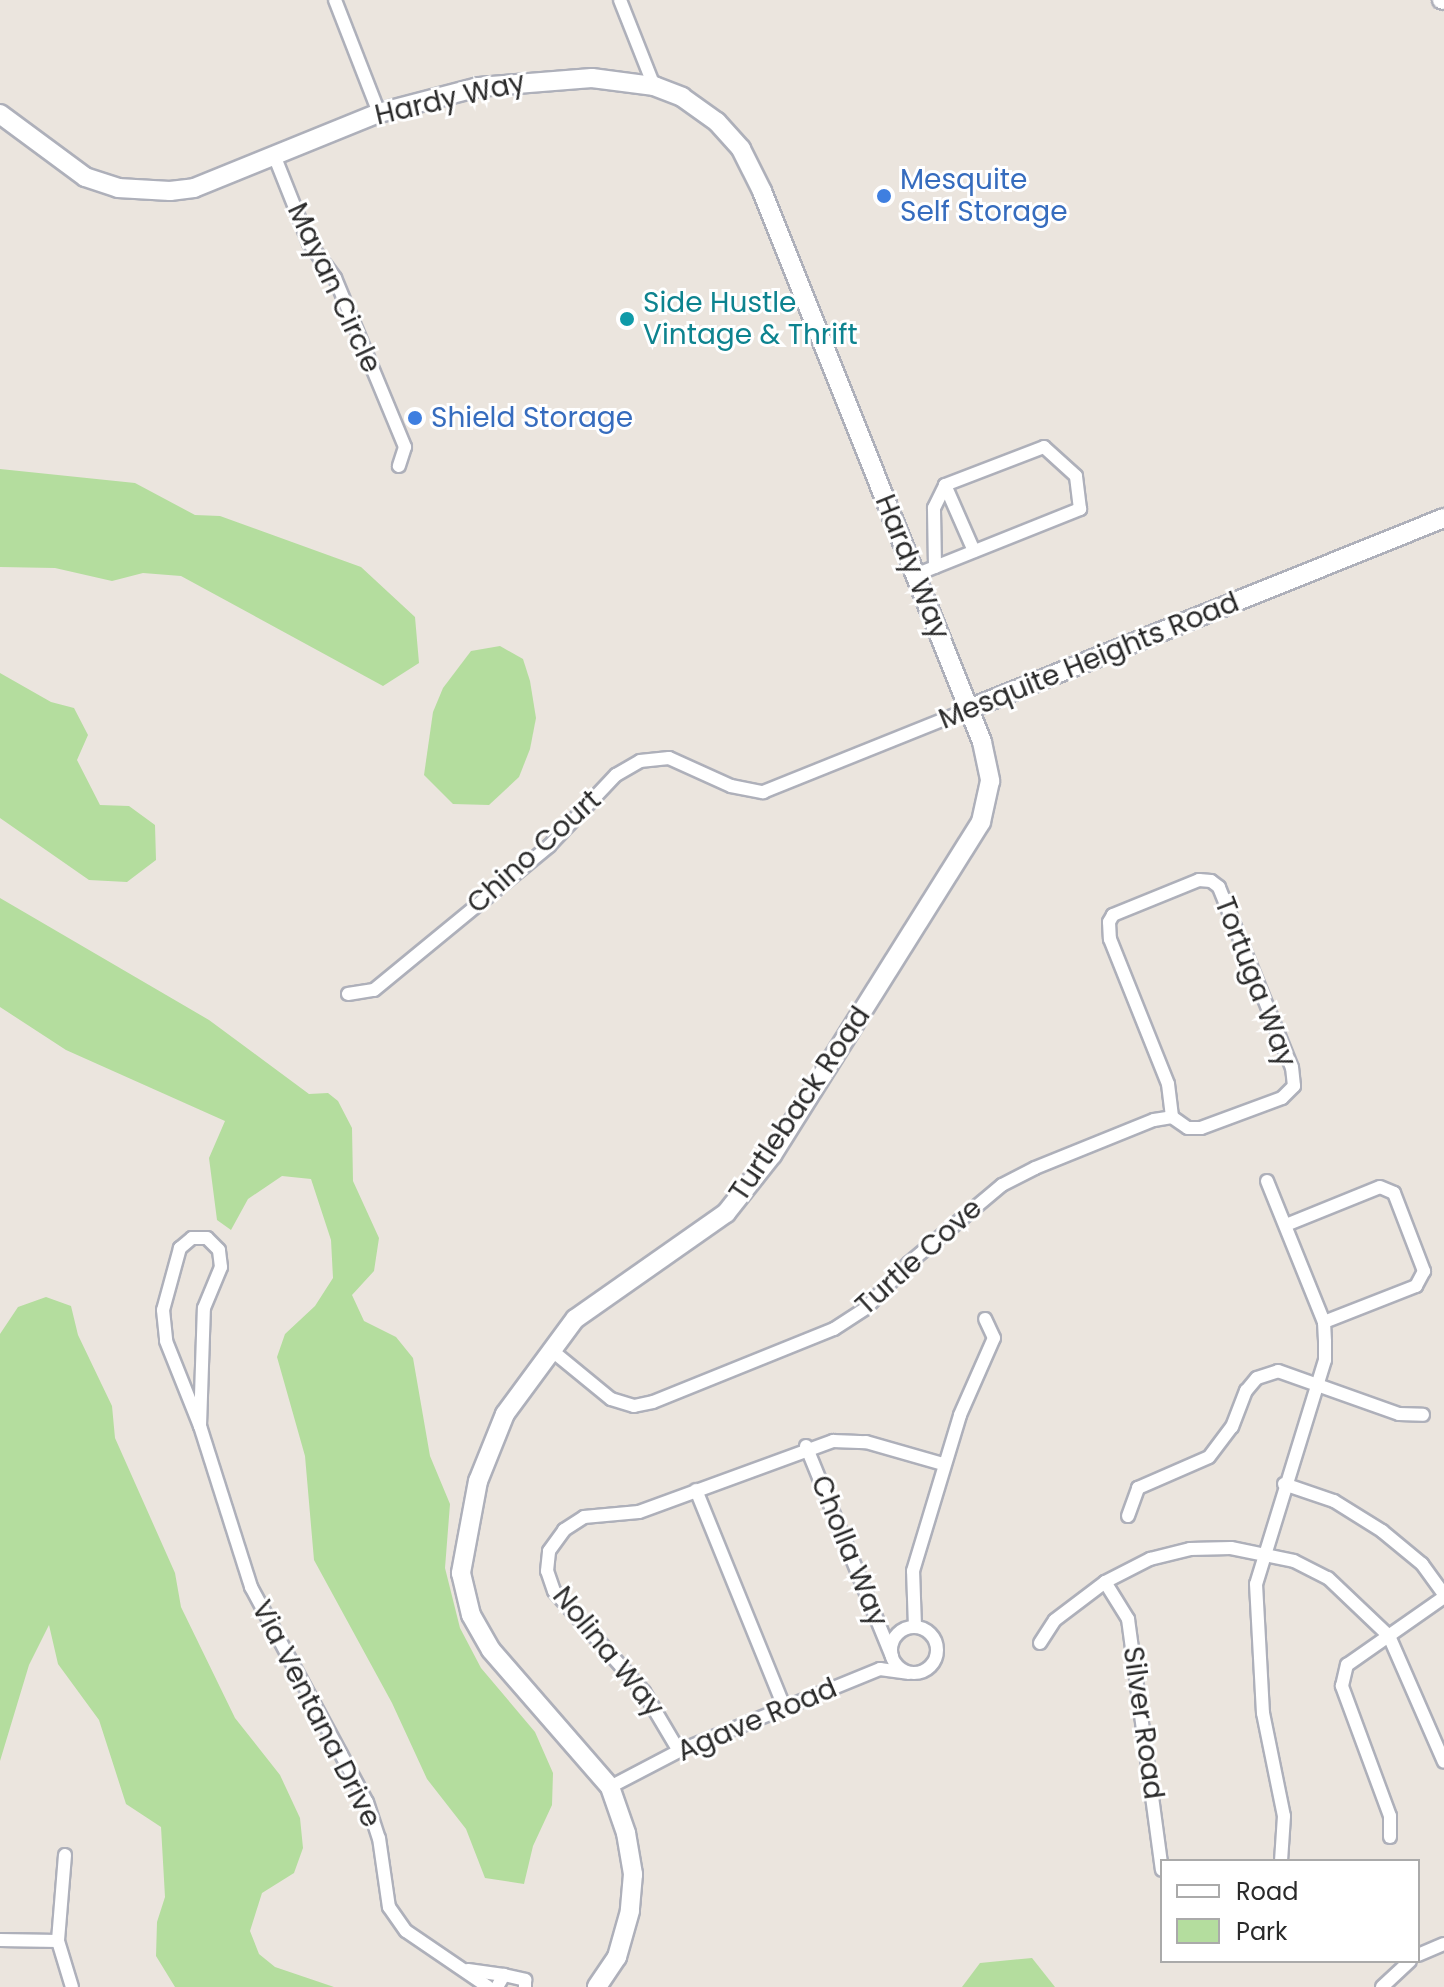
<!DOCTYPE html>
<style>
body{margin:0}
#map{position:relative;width:1444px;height:1987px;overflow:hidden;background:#ebe5de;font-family:Poppins,sans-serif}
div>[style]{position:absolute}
.green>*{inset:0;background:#b4dd9e}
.roads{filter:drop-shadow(2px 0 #aeb0ba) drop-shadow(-2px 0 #aeb0ba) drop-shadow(0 2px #aeb0ba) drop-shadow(0 -2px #aeb0ba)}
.minor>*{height:12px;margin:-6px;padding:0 6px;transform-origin:6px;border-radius:6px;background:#fff}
.minor>.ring{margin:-6px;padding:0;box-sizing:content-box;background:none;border:12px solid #fff;border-radius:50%}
.tertiary>*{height:16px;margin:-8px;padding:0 8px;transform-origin:8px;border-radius:8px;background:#fff}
.secondary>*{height:18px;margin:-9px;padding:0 9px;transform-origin:9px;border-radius:9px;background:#fff}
.dots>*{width:22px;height:22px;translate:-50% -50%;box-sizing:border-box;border:4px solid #fff;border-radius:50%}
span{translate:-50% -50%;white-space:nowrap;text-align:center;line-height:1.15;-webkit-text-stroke:6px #fff;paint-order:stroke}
.street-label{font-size:28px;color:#2a2a2a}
.shop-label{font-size:28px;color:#366cbe}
.left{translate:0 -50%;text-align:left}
.culture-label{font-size:28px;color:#0d838f}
.legend{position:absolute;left:1160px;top:1859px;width:260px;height:104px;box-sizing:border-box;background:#fff;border:2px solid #aaa;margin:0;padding:10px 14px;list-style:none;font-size:24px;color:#2a2a2a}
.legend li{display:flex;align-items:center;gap:16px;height:40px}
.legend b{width:40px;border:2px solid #aaa}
</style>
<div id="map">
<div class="green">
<i style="clip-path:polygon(0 469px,135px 483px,195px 515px,220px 516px,361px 567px,415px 617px,419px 663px,383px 686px,181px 576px,143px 573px,112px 581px,55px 568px,0 567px)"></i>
<i style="clip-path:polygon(500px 646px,523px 659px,530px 681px,536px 718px,530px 749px,519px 777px,489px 805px,453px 804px,424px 775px,433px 712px,443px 688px,471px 651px)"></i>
<i style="clip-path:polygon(0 673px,51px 702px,74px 708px,88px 735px,77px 760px,100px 805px,129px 806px,155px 825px,156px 860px,127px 882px,89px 880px,0 818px)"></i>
<i style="clip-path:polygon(0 898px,209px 1020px,309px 1094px,328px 1093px,338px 1101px,352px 1128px,353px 1181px,379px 1238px,374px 1271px,352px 1295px,364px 1321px,396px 1337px,413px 1358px,430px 1456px,450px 1504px,445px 1568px,460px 1628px,481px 1668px,535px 1732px,553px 1773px,552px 1805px,533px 1846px,524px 1884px,485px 1878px,466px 1829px,427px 1779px,392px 1703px,314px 1560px,305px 1456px,277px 1357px,285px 1334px,315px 1306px,333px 1278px,331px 1240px,311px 1179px,282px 1176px,248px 1199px,231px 1230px,217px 1220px,209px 1158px,225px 1121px,66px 1050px,0 1007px)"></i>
<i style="clip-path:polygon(46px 1297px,71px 1306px,78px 1335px,112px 1406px,115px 1438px,175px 1573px,181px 1607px,235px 1718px,280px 1775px,300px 1818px,303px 1848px,294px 1873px,262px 1893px,250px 1931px,259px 1954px,275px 1967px,334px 1987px,175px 1987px,156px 1956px,157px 1922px,165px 1897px,161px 1827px,126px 1804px,99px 1720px,58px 1664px,49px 1625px,29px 1665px,0 1761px,0 1334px,18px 1307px)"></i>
<i style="clip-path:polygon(1032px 1958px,1055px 1987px,962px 1987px,980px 1963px)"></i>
</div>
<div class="roads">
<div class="minor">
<i style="left:335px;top:0;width:121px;rotate:68.7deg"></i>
<i style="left:620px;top:0;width:92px;rotate:68.4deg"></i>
<i style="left:274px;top:155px;width:95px;rotate:68.3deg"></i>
<i style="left:309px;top:243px;width:44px;rotate:53.4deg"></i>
<i style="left:335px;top:278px;width:183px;rotate:67.5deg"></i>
<i style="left:405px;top:447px;width:20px;rotate:108deg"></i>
<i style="left:935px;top:567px;width:59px;rotate:-91deg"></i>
<i style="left:934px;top:508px;width:25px;rotate:-64deg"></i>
<i style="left:915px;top:575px;width:178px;rotate:-21.8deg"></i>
<i style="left:1080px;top:509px;width:33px;rotate:-97deg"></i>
<i style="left:1076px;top:476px;width:43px;rotate:-137.8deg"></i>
<i style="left:1044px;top:447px;width:106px;rotate:159deg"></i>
<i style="left:945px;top:485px;width:72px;rotate:66.3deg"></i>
<i style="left:348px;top:994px;width:26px;rotate:-9deg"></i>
<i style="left:374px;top:990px;width:227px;rotate:-39.4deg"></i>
<i style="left:549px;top:846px;width:98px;rotate:-46.7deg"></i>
<i style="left:616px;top:775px;width:28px;rotate:-30deg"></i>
<i style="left:640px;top:761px;width:29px;rotate:-6deg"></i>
<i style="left:669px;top:758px;width:68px;rotate:24.3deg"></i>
<i style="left:731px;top:786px;width:33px;rotate:11deg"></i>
<i style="left:763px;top:792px;width:222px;rotate:-21.9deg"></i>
<i style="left:1267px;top:1181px;width:152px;rotate:68deg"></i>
<i style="left:1324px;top:1322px;width:20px;rotate:87deg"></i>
<i style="left:1325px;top:1342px;width:18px;rotate:90deg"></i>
<i style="left:1325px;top:1360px;width:234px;rotate:107.1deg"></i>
<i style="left:1256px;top:1584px;width:129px;rotate:86.9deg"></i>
<i style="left:1263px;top:1713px;width:105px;rotate:78.5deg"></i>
<i style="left:1284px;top:1816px;width:45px;rotate:93.8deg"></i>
<i style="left:1286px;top:1225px;width:101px;rotate:-22deg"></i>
<i style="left:1380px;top:1187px;width:15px;rotate:23deg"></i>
<i style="left:1394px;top:1193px;width:84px;rotate:69deg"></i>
<i style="left:1424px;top:1271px;width:17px;rotate:118deg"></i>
<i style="left:1416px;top:1286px;width:99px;rotate:158.6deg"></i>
<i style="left:550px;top:1349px;width:79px;rotate:39.3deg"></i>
<i style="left:611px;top:1399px;width:24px;rotate:17deg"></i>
<i style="left:634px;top:1406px;width:19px;rotate:-12deg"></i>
<i style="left:653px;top:1402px;width:195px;rotate:-22deg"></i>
<i style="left:834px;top:1329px;width:38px;rotate:-33deg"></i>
<i style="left:866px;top:1308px;width:62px;rotate:-46.3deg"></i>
<i style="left:909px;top:1263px;width:121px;rotate:-40deg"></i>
<i style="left:1002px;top:1185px;width:37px;rotate:-27deg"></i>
<i style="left:1035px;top:1168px;width:128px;rotate:-22deg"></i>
<i style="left:1154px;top:1120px;width:18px;rotate:-9deg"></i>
<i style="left:1172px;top:1117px;width:19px;rotate:35deg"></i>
<i style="left:1188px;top:1128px;width:13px"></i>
<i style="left:1201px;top:1128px;width:86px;rotate:-20.3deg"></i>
<i style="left:1282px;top:1098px;width:17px;rotate:-45deg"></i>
<i style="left:1294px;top:1086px;width:18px;rotate:-96deg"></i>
<i style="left:1292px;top:1068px;width:195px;rotate:-112deg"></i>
<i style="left:1219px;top:887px;width:10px;rotate:-143deg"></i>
<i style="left:1211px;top:881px;width:12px;rotate:-175deg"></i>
<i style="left:1199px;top:880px;width:93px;rotate:157.9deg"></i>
<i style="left:1113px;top:915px;width:8px;rotate:120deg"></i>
<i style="left:1109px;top:922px;width:17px;rotate:87deg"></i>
<i style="left:1110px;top:939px;width:156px;rotate:68.2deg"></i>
<i style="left:1168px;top:1084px;width:33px;rotate:83deg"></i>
<i style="left:200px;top:1426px;width:118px;rotate:-88.1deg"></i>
<i style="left:204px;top:1308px;width:44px;rotate:-67.5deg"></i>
<i style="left:221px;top:1267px;width:17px;rotate:-97deg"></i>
<i style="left:219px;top:1250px;width:17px;rotate:-135deg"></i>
<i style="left:207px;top:1238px;width:15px;rotate:180deg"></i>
<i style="left:192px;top:1238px;width:16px;rotate:140deg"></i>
<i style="left:180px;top:1248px;width:64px;rotate:105.3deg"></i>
<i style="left:163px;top:1310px;width:31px;rotate:84deg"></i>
<i style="left:166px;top:1341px;width:92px;rotate:68.2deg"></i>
<i style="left:200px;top:1426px;width:169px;rotate:72.4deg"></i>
<i style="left:251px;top:1587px;width:244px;rotate:61.7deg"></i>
<i style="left:367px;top:1802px;width:38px;rotate:72deg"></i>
<i style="left:379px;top:1838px;width:70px;rotate:81.8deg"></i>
<i style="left:389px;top:1907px;width:29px;rotate:55deg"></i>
<i style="left:406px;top:1931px;width:99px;rotate:34.3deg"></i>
<i style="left:806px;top:1446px;width:228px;rotate:67.8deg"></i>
<i style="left:1284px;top:1484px;width:53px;rotate:18.8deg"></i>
<i style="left:1334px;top:1501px;width:57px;rotate:32deg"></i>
<i style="left:1382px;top:1531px;width:52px;rotate:39.5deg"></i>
<i style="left:1422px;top:1564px;width:37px;rotate:54deg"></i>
<i style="left:696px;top:1490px;width:234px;rotate:67.9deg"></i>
<i style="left:1128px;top:1516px;width:30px;rotate:-70deg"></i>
<i style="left:1138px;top:1488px;width:77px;rotate:-23.6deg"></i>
<i style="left:1209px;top:1457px;width:38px;rotate:-53deg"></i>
<i style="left:1232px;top:1427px;width:39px;rotate:-69deg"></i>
<i style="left:1246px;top:1391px;width:17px;rotate:-50deg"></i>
<i style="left:1257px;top:1378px;width:22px;rotate:-18deg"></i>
<i style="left:1278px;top:1371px;width:128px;rotate:19.6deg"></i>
<i style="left:1399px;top:1414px;width:24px;rotate:2deg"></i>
<i style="left:1105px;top:1582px;width:44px;rotate:58.1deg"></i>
<i style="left:1128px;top:1619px;width:253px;rotate:82.3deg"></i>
<i class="ring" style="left:891px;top:1627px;width:34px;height:34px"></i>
<i style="left:915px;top:1627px;width:56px;rotate:-92deg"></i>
<i style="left:913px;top:1571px;width:163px;rotate:-73.2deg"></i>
<i style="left:960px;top:1415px;width:84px;rotate:-66.2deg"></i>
<i style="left:994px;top:1338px;width:21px;rotate:-115deg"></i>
<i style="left:1040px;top:1643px;width:27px;rotate:-57deg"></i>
<i style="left:1055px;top:1620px;width:63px;rotate:-37.2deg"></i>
<i style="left:1105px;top:1582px;width:51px;rotate:-27.1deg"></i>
<i style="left:1150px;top:1559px;width:41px;rotate:-14deg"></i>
<i style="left:1190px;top:1549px;width:41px;rotate:-1.4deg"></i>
<i style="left:1231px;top:1548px;width:64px;rotate:11.7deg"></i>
<i style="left:1294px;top:1561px;width:38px;rotate:27deg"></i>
<i style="left:1328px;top:1578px;width:84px;rotate:43.6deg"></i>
<i style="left:1389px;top:1636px;width:137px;rotate:66.4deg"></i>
<i style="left:679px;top:1751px;width:69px;rotate:-120.7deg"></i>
<i style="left:644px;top:1692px;width:135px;rotate:-131.7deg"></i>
<i style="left:554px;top:1591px;width:21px;rotate:-109deg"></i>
<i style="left:547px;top:1571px;width:20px;rotate:-84deg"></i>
<i style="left:549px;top:1551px;width:26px;rotate:-54deg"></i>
<i style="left:564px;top:1530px;width:24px;rotate:-33deg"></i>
<i style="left:584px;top:1517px;width:55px;rotate:-5.2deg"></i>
<i style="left:639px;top:1512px;width:207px;rotate:-20.1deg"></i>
<i style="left:833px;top:1441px;width:33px;rotate:2deg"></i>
<i style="left:866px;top:1442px;width:80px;rotate:15.9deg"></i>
<i style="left:610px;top:1787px;width:78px;rotate:-27.6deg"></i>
<i style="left:679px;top:1751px;width:217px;rotate:-22.2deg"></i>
<i style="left:880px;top:1669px;width:28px;rotate:8deg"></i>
<i style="left:1390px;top:1837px;width:21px;rotate:-90deg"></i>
<i style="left:1390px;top:1816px;width:139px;rotate:-110.3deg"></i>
<i style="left:1342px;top:1686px;width:22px;rotate:-77deg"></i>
<i style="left:1347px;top:1665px;width:118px;rotate:-35deg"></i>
<i style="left:65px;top:1855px;width:86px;rotate:94.7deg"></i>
<i style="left:58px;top:1941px;width:48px;rotate:73.1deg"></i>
<i style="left:0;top:1940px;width:58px;rotate:1deg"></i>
<i style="left:1418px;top:1955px;width:28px;rotate:-23deg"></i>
<i style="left:468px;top:1970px;width:36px;rotate:8deg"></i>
<i style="left:497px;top:1987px;width:14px;rotate:-60deg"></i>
<i style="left:504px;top:1975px;width:22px;rotate:13deg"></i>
<i style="left:525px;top:1980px;width:7px;rotate:90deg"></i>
<i style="left:1382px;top:1987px;width:38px;rotate:-43deg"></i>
</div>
<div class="tertiary">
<i style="left:1441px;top:0;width:3px;rotate:18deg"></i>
</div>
<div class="secondary">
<i style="left:0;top:114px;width:106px;rotate:36.5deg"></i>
<i style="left:85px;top:177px;width:35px;rotate:18deg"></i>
<i style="left:118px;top:188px;width:52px;rotate:3.3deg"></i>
<i style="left:170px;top:191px;width:24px;rotate:-7deg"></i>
<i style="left:194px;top:188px;width:200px;rotate:-22.1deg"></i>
<i style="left:379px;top:113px;width:103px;rotate:-14.6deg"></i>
<i style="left:479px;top:87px;width:113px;rotate:-4.6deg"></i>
<i style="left:592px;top:78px;width:63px;rotate:7.4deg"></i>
<i style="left:654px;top:86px;width:30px;rotate:21deg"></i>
<i style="left:682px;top:97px;width:43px;rotate:35.5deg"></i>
<i style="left:717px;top:122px;width:36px;rotate:48deg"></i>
<i style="left:741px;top:149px;width:47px;rotate:63.4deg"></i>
<i style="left:762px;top:191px;width:593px;rotate:68.23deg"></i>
<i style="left:982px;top:742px;width:40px;rotate:78deg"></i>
<i style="left:990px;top:781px;width:42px;rotate:102.4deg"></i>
<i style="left:981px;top:822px;width:393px;rotate:122.1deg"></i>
<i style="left:772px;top:1155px;width:74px;rotate:128.4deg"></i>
<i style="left:726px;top:1213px;width:184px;rotate:144.9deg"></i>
<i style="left:575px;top:1319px;width:118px;rotate:126.4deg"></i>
<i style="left:505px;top:1414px;width:72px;rotate:111.9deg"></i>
<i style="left:478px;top:1481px;width:94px;rotate:100.5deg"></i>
<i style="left:461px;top:1573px;width:43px;rotate:76.6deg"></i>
<i style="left:471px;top:1615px;width:40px;rotate:60.3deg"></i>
<i style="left:491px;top:1650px;width:181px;rotate:49deg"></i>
<i style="left:610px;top:1787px;width:49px;rotate:70.8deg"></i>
<i style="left:626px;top:1833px;width:42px;rotate:80.3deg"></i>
<i style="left:633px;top:1874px;width:37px;rotate:95deg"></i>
<i style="left:630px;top:1911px;width:48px;rotate:105.8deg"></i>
<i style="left:617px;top:1957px;width:36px;rotate:124deg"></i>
<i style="left:969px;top:709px;width:512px;rotate:-21.91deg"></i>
</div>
</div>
<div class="dots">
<i style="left:884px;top:196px;background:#3f7fe0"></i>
<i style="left:627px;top:319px;background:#0f9aa8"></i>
<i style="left:415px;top:418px;background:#3f7fe0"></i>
</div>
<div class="street-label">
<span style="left:450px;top:99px;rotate:-13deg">Hardy Way</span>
<span style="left:334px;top:288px;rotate:65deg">Mayan Circle</span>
<span style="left:912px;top:567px;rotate:68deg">Hardy Way</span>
<span style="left:1089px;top:661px;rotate:-22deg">Mesquite Heights Road</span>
<span style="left:534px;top:852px;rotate:-42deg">Chino Court</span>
<span style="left:1255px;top:982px;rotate:69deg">Tortuga Way</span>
<span style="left:800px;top:1104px;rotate:-56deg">Turtleback Road</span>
<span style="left:919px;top:1257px;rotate:-42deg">Turtle Cove</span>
<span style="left:849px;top:1551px;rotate:68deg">Cholla Way</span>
<span style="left:608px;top:1652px;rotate:51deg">Nolina Way</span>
<span style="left:316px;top:1714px;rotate:63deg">Via Ventana Drive</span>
<span style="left:757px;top:1720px;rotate:-23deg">Agave Road</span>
<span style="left:1143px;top:1723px;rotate:82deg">Silver Road</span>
</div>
<div class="shop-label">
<span class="left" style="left:900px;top:196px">Mesquite<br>Self Storage</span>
<span class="left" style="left:431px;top:418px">Shield Storage</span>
</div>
<div class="culture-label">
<span class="left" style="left:643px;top:319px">Side Hustle<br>Vintage &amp; Thrift</span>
</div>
<ul class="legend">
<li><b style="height:10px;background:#fff"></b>Road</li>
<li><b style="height:22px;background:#b4dd9e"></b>Park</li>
</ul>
</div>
